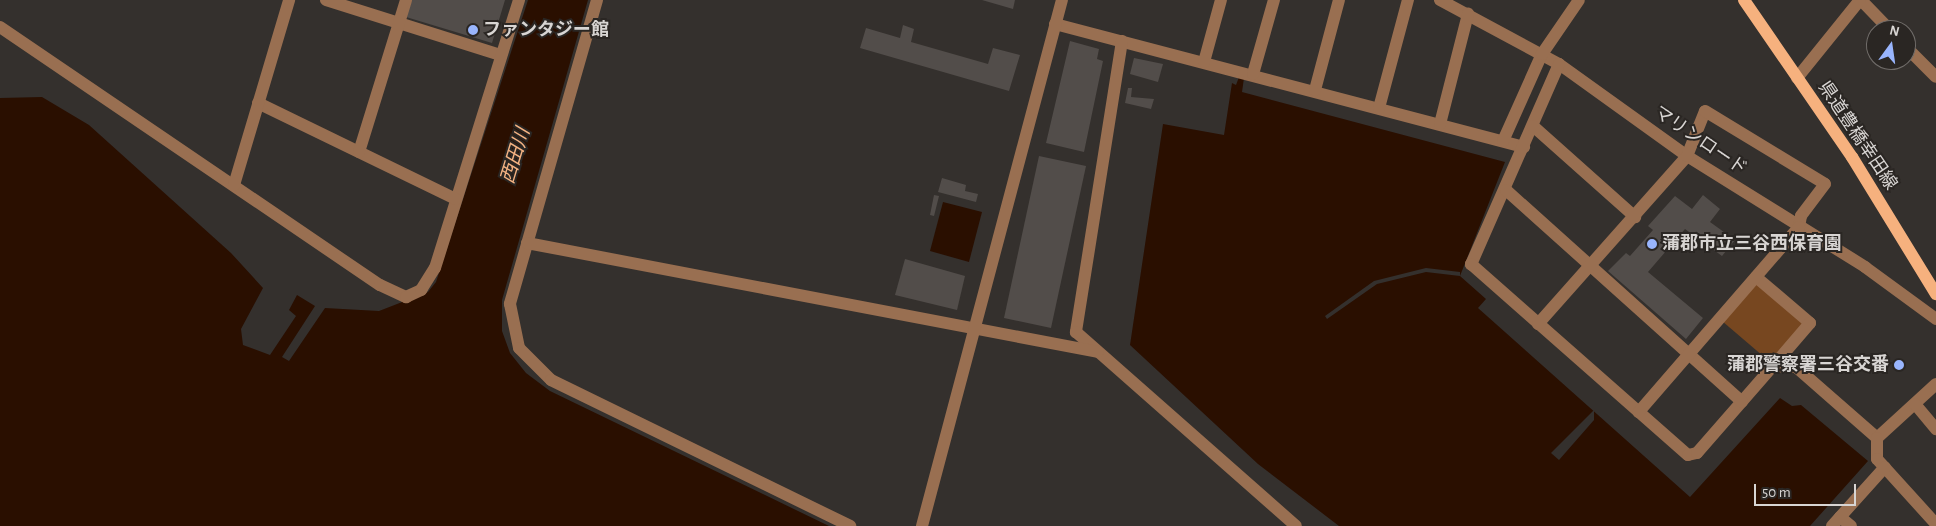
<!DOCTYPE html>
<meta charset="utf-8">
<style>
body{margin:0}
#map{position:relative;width:1936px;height:526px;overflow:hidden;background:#34302d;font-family:"Alegreya Sans","Noto Sans JP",sans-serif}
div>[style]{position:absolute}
.green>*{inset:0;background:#774720}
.water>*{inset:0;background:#2a0f00}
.pier>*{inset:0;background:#34302d}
.building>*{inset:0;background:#524d4a}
.minor>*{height:12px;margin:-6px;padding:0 6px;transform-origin:6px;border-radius:6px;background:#996f51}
.major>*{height:12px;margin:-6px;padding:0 6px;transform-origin:6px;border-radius:6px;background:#f6b17e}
.dots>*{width:14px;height:14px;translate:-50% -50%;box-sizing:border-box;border:2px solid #2a2623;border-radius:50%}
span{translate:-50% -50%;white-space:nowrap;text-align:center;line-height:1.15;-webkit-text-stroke:4px #2a2623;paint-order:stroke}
.poi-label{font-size:18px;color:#d8d5d3;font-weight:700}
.left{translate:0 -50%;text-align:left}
.right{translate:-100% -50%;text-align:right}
.street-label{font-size:18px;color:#d8d5d3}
.water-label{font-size:19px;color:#f5b383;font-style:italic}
.north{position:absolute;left:1866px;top:20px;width:50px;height:50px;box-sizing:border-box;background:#2a2623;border:1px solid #706c69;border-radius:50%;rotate:14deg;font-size:14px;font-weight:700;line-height:20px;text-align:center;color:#d8d5d3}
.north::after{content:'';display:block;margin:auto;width:18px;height:22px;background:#99b5fd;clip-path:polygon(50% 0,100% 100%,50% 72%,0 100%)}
.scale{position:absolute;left:1754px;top:484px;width:102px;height:22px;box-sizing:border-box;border:2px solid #d8d5d3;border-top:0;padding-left:6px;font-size:15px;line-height:18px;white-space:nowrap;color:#d8d5d3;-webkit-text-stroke:4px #2a2623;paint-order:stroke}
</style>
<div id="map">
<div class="green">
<i style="clip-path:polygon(1756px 281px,1804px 322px,1770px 362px,1722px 321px)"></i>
</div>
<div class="water">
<i style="clip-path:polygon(528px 0,588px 0,502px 300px,502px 331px,510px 353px,526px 373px,550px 391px,829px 526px,0 526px,0 98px,42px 97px,89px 125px,231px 253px,263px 288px,241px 329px,243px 345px,270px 355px,296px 316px,289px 310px,297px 295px,315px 306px,282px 357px,289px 361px,325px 308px,379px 311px,428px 292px,436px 282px)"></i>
<i style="clip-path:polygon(1239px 77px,1244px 78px,1242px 92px,1505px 162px,1460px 276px,1486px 299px,1478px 308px,1690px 497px,1780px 398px,1792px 406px,1801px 405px,1868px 461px,1810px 526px,1339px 526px,1258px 464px,1130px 345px,1163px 124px,1224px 135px,1232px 83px,1236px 85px)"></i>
<i style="clip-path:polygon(943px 202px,982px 212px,969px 262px,930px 251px)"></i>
</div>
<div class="pier">
<i style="clip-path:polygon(1426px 268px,1460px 272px,1460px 276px,1426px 272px,1377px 284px,1327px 319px,1325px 316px,1374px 281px)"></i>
<i style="clip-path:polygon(1594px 410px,1594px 420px,1559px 460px,1551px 453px)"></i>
</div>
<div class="building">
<i style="clip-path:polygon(412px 0,505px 0,492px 43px,406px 17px)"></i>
<i style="clip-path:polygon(982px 0,1015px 0,1013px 9px)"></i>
<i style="clip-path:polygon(903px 25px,914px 29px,911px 42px,988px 64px,993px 48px,1020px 55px,1009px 91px,860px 48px,866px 28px,900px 38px)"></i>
<i style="clip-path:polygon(1070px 41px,1099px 49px,1097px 59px,1103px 61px,1084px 152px,1046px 143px)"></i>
<i style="clip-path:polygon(1134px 58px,1163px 64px,1158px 82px,1130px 74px)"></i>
<i style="clip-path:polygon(1128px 88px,1132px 88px,1131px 97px,1154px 99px,1151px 109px,1125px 103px)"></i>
<i style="clip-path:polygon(1039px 156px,1086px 166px,1051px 328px,1004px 318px)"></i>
<i style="clip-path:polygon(942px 178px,966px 185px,965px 191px,978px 194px,976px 202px,938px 192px)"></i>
<i style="clip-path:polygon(934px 195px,939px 196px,934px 216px,930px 215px)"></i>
<i style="clip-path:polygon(1703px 195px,1720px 209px,1710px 222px,1735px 240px,1722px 256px,1685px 229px,1648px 272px,1703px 318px,1686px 339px,1608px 271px,1626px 253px,1630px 256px,1653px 230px,1648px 226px,1675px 196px,1692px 209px)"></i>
<i style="clip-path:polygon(905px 259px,965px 276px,957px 310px,895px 295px)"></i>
</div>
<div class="minor">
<i style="left:326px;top:0;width:182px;rotate:17.5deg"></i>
<i style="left:597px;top:0;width:316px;rotate:106deg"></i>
<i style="left:510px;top:304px;width:45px;rotate:78.4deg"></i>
<i style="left:519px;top:348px;width:45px;rotate:45deg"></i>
<i style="left:551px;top:380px;width:333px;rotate:26deg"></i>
<i style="left:1440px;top:0;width:135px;rotate:28.3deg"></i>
<i style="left:1559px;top:64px;width:158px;rotate:35.7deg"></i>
<i style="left:1687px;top:156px;width:210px;rotate:31.9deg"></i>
<i style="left:1865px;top:267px;width:88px;rotate:36.2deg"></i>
<i style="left:1861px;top:0;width:42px;rotate:46deg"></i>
<i style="left:1055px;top:24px;width:485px;rotate:14.7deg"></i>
<i style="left:0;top:27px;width:459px;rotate:34.2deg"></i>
<i style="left:380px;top:285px;width:29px;rotate:25deg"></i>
<i style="left:406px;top:297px;width:17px;rotate:-25deg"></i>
<i style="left:421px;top:290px;width:26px;rotate:-58deg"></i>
<i style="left:435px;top:268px;width:281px;rotate:-72.6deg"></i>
<i style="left:1122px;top:41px;width:295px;rotate:99deg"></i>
<i style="left:1076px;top:332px;width:293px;rotate:41.4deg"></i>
<i style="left:1906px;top:47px;width:42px;rotate:45deg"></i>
<i style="left:1204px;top:62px;width:64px;rotate:-74.7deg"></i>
<i style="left:1559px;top:64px;width:219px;rotate:113.7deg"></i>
<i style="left:1471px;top:264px;width:289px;rotate:41.4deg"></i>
<i style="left:1688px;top:455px;width:9px;rotate:-13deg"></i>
<i style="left:1697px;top:453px;width:116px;rotate:-48.9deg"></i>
<i style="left:1773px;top:366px;width:23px;rotate:2deg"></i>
<i style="left:1796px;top:367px;width:108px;rotate:41.2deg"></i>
<i style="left:1253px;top:74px;width:77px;rotate:-74.2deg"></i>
<i style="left:1797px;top:78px;width:100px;rotate:-51.1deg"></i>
<i style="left:1315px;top:90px;width:93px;rotate:-75.1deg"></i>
<i style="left:258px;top:103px;width:220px;rotate:25.9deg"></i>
<i style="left:1379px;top:108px;width:112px;rotate:-75deg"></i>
<i style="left:1440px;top:124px;width:114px;rotate:-75.7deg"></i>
<i style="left:1533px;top:126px;width:137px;rotate:41.7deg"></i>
<i style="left:1503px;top:141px;width:95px;rotate:-65.9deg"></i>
<i style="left:1542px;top:54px;width:65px;rotate:-55.6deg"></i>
<i style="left:359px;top:152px;width:159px;rotate:-72.8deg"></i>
<i style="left:234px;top:185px;width:193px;rotate:-73.4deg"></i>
<i style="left:1506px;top:190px;width:317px;rotate:41.9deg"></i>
<i style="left:527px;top:243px;width:581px;rotate:10.81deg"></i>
<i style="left:1756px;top:277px;width:71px;rotate:40.4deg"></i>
<i style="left:1810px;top:323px;width:57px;rotate:130.7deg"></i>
<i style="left:1538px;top:324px;width:225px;rotate:-48.4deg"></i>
<i style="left:1687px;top:156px;width:48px;rotate:-68.2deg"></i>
<i style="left:1705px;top:111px;width:140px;rotate:31.3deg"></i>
<i style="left:1825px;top:184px;width:40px;rotate:127deg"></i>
<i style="left:1801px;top:216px;width:11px;rotate:100deg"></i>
<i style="left:1799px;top:227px;width:245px;rotate:130.9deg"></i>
<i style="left:1936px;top:384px;width:80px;rotate:137.5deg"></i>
<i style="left:1877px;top:438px;width:21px;rotate:90deg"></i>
<i style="left:1877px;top:459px;width:88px;rotate:47.8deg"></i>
<i style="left:1915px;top:404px;width:33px;rotate:50deg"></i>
<i style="left:1840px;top:517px;width:14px;rotate:39deg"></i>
<i style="left:922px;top:526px;width:544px;rotate:-75.1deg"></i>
<i style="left:1832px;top:526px;width:79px;rotate:-48.1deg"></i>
</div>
<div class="major">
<i style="left:1744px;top:0;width:191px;rotate:55.5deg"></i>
<i style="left:1852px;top:157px;width:161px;rotate:58.5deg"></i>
</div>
<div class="dots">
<i style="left:473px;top:30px;background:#99b5fd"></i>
<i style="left:1652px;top:244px;background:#99b5fd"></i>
<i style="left:1899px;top:365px;background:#99b5fd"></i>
</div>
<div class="poi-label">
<span class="left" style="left:483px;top:30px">ファンタジー館</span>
<span class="left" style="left:1662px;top:244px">蒲郡市立三谷西保育園</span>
<span class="right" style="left:1889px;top:365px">蒲郡警察署三谷交番</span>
</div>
<div class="street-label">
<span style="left:1857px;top:136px;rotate:56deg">県道豊橋幸田線</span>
<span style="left:1700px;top:141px;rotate:34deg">マリンロード</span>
</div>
<div class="water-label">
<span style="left:516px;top:156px;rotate:-73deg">西田川</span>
</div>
<div class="north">N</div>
<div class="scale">50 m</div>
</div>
